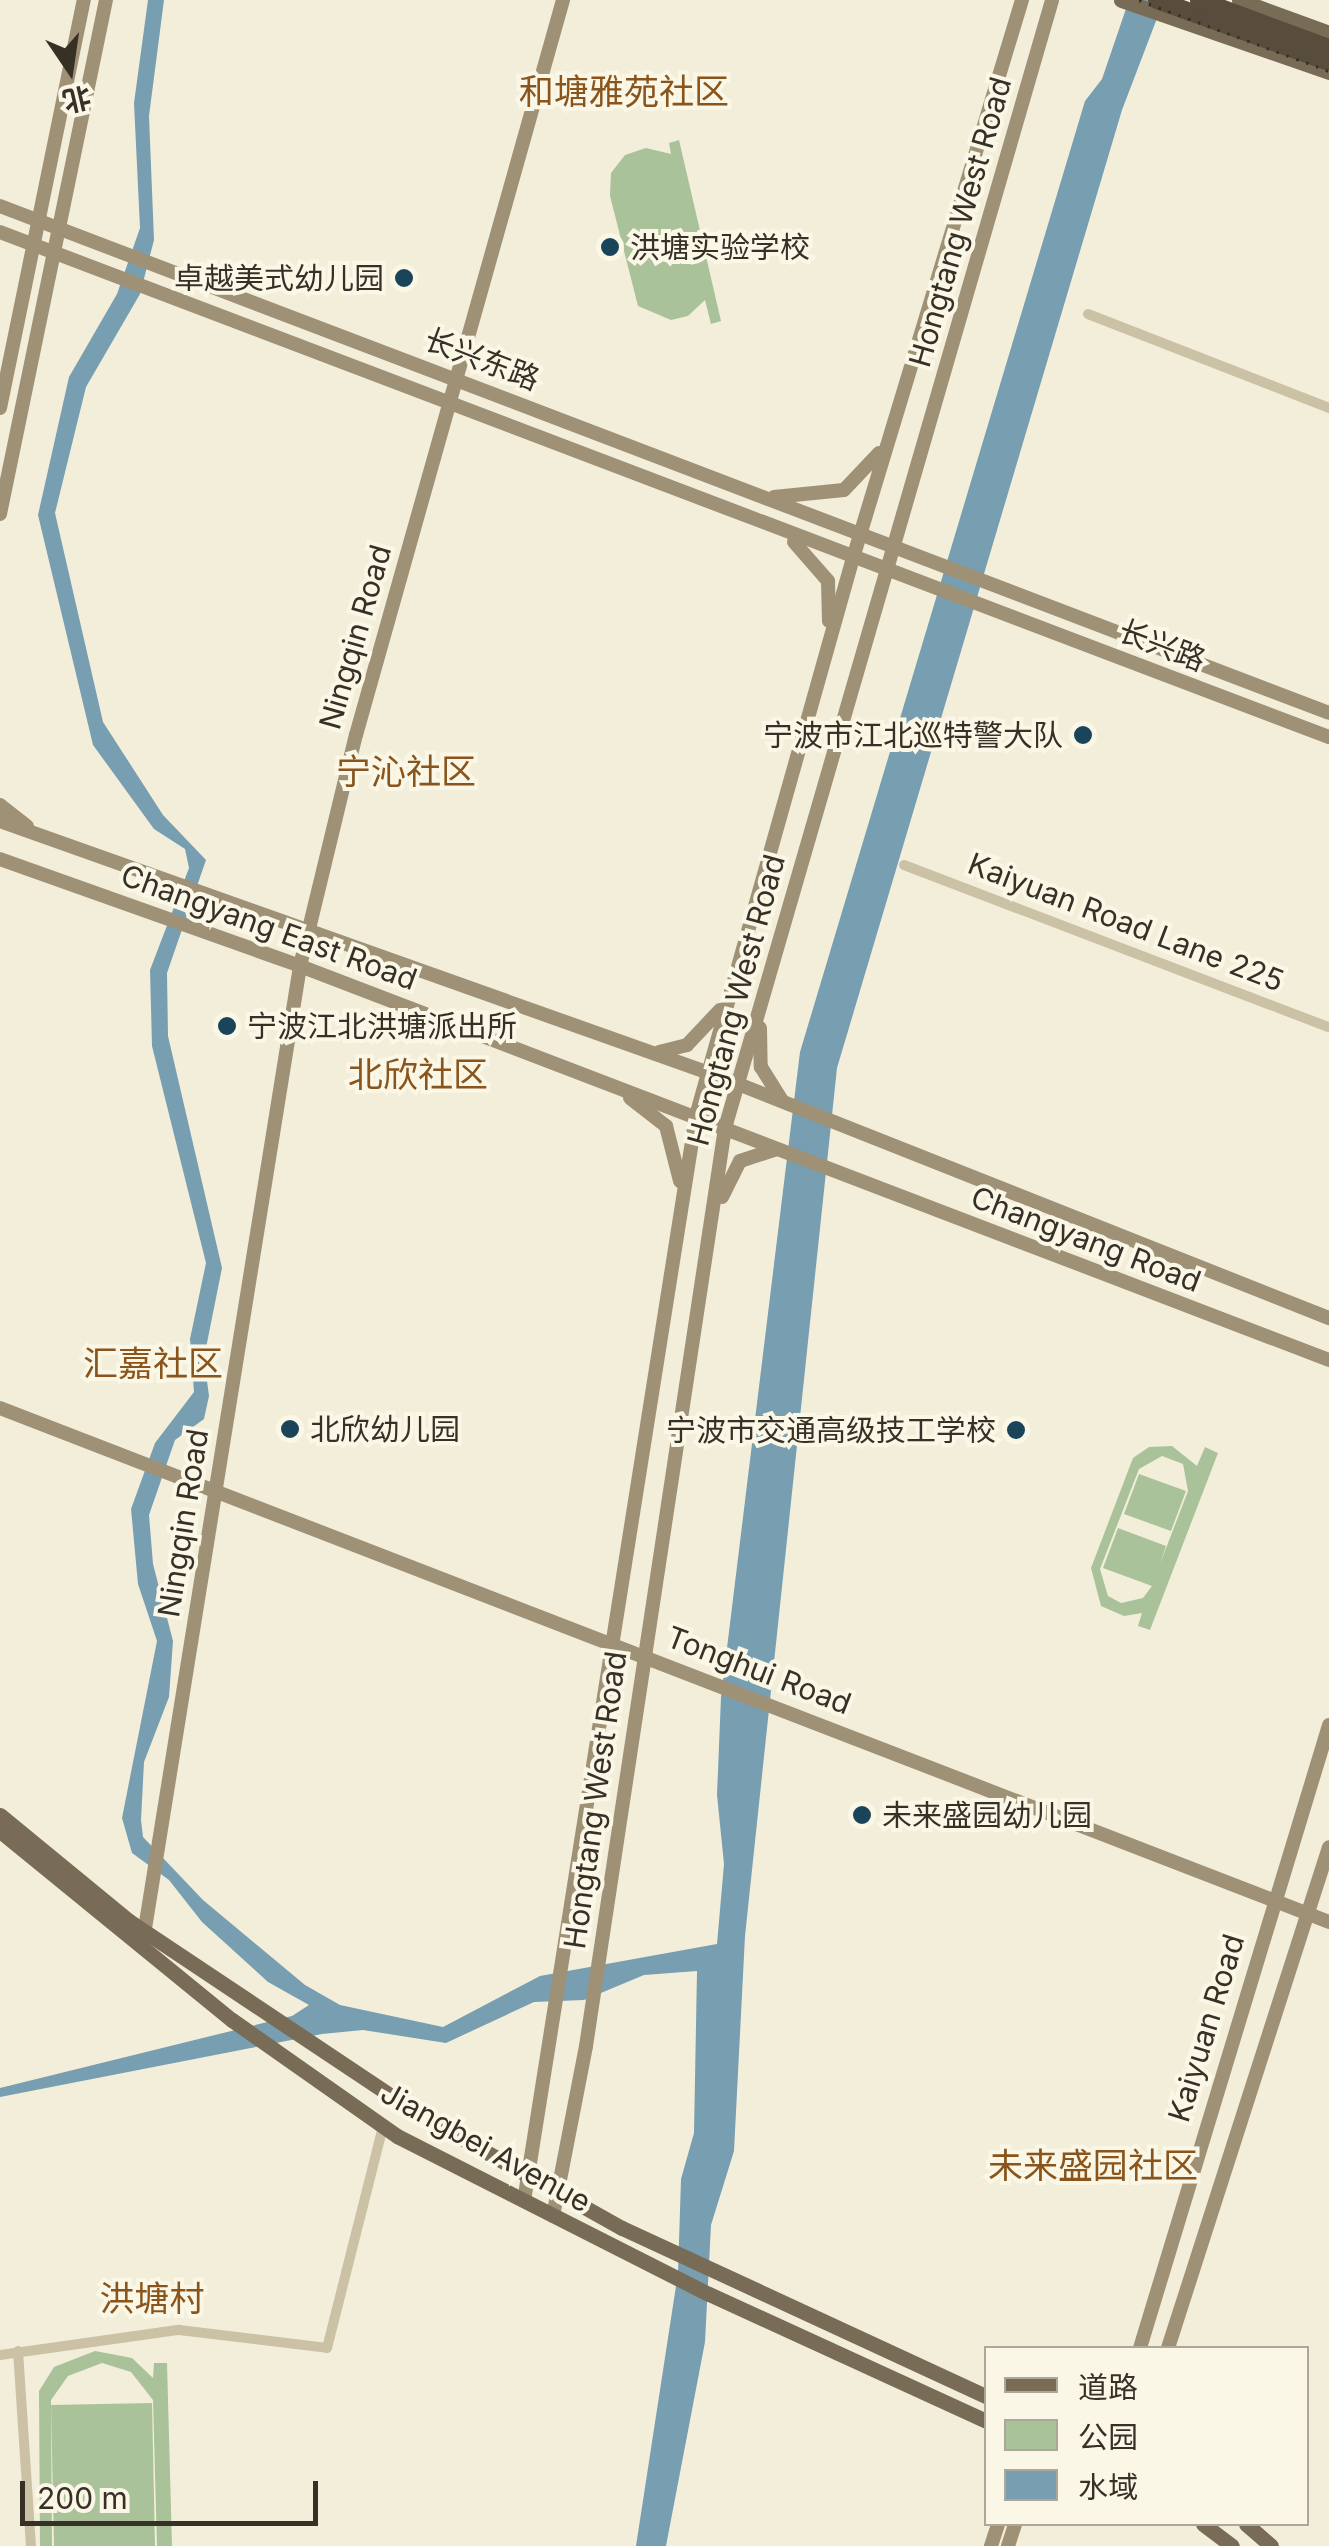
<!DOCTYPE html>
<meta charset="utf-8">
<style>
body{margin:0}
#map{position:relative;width:1329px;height:2546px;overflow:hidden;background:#f3eeda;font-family:Inter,"Noto Sans SC",sans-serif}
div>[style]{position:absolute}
.green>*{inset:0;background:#a9c299}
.water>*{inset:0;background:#779eb1}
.street>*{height:10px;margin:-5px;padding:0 5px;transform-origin:5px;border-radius:5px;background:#cbc1a5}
.secondary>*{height:14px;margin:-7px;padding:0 7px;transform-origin:7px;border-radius:7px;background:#9f9176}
.primary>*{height:15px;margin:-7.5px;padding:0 7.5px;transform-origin:7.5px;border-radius:7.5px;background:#796c57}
.highway>*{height:18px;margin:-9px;padding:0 9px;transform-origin:9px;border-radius:9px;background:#584d3d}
.rail>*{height:2.5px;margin-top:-1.25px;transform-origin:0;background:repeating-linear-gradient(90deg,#373027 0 2.5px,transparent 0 10.5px)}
.dots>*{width:28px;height:28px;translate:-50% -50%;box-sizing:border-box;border:5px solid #faf7e6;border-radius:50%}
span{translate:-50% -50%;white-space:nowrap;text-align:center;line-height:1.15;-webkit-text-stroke:8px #faf7e6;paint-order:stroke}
.street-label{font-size:30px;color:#373027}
.poi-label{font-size:30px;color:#373027}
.left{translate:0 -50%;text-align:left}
.right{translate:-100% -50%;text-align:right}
.quarter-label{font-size:35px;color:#89551c}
.legend{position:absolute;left:984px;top:2346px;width:325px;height:180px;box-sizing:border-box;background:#faf7e6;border:2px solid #aca79a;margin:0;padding:12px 18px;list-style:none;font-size:30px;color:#373027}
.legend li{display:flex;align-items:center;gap:20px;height:50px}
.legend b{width:50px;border:2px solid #aca79a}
.north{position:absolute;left:20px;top:20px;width:100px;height:100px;-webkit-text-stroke:8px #faf7e6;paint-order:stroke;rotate:167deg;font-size:28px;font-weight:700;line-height:40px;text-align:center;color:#373027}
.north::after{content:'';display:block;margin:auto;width:35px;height:45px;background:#373027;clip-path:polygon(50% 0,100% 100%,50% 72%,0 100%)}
.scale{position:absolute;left:20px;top:2481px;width:298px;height:45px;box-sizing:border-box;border:5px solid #373027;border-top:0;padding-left:12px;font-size:30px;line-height:35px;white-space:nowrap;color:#373027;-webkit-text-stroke:8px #faf7e6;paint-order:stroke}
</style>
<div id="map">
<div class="green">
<i style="clip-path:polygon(679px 140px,721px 321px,711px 324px,705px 300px,688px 316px,671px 320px,638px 306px,610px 196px,611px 173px,625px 155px,646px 148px,671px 154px,669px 143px)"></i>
<i style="clip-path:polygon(evenodd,1172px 1446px,1197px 1466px,1205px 1447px,1218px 1453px,1150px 1630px,1138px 1626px,1142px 1613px,1124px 1616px,1101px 1606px,1091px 1568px,1133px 1458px,1149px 1447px,1172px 1446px,1162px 1456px,1183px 1464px,1188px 1491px,1160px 1564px,1166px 1546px,1118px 1528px,1103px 1568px,1152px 1586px,1143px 1598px,1121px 1603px,1108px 1596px,1100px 1569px,1139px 1469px,1162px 1456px)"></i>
<i style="clip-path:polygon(1139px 1474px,1186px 1491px,1171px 1531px,1124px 1514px)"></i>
<i style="clip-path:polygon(95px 2351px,132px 2358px,153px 2378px,154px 2363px,167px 2363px,172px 2546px,157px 2546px,153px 2400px,131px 2372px,102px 2363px,68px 2376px,51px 2400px,52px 2546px,40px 2546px,39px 2391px,54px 2367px)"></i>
<i style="clip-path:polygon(152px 2403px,155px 2546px,54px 2546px,51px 2405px)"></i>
</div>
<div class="water">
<i style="clip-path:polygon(148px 0,164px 0,149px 116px,154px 240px,140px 294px,86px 387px,55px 513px,103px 722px,163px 815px,206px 860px,167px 973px,168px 1036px,222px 1268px,204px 1358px,209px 1396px,204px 1419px,175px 1440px,149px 1515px,153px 1564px,173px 1641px,169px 1697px,144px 1762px,141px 1820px,143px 1837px,203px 1900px,305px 1985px,340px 2005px,443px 2027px,540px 1976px,717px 1944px,724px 1864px,717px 1795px,721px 1697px,800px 1052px,1085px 101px,1102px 79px,1129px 0,1164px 0,1122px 110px,837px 1068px,745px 1936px,734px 2151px,711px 2225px,705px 2342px,666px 2546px,636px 2546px,678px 2273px,681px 2179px,694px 2133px,697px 1971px,644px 1975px,584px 2000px,534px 2002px,446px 2043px,363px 2030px,322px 2034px,0 2097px,0 2088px,292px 2016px,309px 2005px,268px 1982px,202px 1922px,169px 1880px,132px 1853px,122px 1818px,157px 1641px,138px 1584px,131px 1509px,155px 1443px,194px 1392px,190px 1339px,206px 1263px,152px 1046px,150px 970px,189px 868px,185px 849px,154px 829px,93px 745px,38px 515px,69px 377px,117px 294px,140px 228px,134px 103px)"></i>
</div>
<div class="street">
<i style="left:1088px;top:314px;width:259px;rotate:21.3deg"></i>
<i style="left:904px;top:865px;width:455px;rotate:20.9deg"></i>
<i style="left:18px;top:2351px;width:195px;rotate:86.2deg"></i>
<i style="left:0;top:2355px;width:181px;rotate:-8deg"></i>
<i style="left:179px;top:2330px;width:149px;rotate:6.9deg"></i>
<i style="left:327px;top:2348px;width:229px;rotate:-75.8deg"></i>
</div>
<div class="secondary">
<i style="left:0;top:206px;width:1422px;rotate:20.88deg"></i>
<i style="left:0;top:232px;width:1422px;rotate:20.81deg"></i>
<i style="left:0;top:408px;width:417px;rotate:-78.4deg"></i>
<i style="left:774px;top:497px;width:70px;rotate:-5.7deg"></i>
<i style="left:844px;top:490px;width:51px;rotate:-46.6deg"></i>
<i style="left:0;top:514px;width:525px;rotate:-78.35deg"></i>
<i style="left:794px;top:542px;width:52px;rotate:48.9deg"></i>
<i style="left:828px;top:581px;width:40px;rotate:88.6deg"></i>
<i style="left:0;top:805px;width:34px;rotate:38deg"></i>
<i style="left:0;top:821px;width:767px;rotate:19.57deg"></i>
<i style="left:723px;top:1078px;width:652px;rotate:21.61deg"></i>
<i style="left:0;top:859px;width:319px;rotate:19.6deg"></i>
<i style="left:300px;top:966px;width:1102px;rotate:20.95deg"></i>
<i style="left:760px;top:1028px;width:39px;rotate:89deg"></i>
<i style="left:761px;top:1067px;width:38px;rotate:58deg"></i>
<i style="left:659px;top:1052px;width:29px;rotate:-14deg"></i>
<i style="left:687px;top:1045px;width:48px;rotate:-46.7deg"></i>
<i style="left:630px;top:1098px;width:46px;rotate:37.9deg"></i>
<i style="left:666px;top:1126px;width:57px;rotate:75.7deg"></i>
<i style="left:722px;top:1197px;width:40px;rotate:-63.4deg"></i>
<i style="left:740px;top:1161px;width:38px;rotate:-18deg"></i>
<i style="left:0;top:1408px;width:1425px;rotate:21.14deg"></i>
<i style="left:143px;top:1941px;width:988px;rotate:-80.85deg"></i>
<i style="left:300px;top:966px;width:238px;rotate:-76.4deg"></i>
<i style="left:356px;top:735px;width:764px;rotate:-74.27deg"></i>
<i style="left:524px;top:2201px;width:1099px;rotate:-80.99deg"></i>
<i style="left:696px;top:1116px;width:580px;rotate:-74.29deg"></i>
<i style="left:853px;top:558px;width:583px;rotate:-73.15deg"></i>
<i style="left:553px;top:2216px;width:173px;rotate:-79deg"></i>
<i style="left:586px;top:2046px;width:928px;rotate:-81.39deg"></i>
<i style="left:725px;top:1128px;width:1174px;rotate:-73.83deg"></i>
<i style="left:1140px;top:2348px;width:651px;rotate:-73.12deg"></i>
<i style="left:1168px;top:2348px;width:526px;rotate:-72.18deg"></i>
<i style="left:991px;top:2546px;width:23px;rotate:-72deg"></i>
<i style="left:1008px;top:2546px;width:23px;rotate:-72deg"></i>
</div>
<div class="primary">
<i style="left:1121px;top:0;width:220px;rotate:19.1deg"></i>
<i style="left:1239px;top:0;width:96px;rotate:20.1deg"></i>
<i style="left:0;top:1815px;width:167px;rotate:39.4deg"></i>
<i style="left:129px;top:1921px;width:344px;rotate:33.7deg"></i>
<i style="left:415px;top:2112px;width:237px;rotate:29.3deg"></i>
<i style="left:622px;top:2228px;width:401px;rotate:24.8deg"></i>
<i style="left:0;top:1831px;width:299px;rotate:39.2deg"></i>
<i style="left:232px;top:2020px;width:202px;rotate:35.1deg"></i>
<i style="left:397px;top:2136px;width:350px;rotate:26.9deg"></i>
<i style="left:709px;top:2294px;width:305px;rotate:24.6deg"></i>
<i style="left:1203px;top:2524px;width:36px;rotate:37deg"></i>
<i style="left:1246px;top:2524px;width:33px;rotate:41deg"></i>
</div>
<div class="highway">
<i style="left:1157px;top:0;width:183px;rotate:19.8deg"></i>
<i style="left:1199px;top:0;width:139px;rotate:20.3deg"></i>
</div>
<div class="rail">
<i style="left:1139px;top:0;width:203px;rotate:20.5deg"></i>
</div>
<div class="dots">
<i style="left:610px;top:247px;background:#1a445a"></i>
<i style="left:404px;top:278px;background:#1a445a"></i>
<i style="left:1083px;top:735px;background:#1a445a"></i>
<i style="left:227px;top:1026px;background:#1a445a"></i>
<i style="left:290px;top:1429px;background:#1a445a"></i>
<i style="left:1016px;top:1430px;background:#1a445a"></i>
<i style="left:862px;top:1815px;background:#1a445a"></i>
</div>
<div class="street-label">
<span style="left:960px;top:222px;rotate:-74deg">Hongtang West Road</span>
<span style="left:482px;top:359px;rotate:21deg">长兴东路</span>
<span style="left:355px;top:637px;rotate:-74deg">Ningqin Road</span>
<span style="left:1162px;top:645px;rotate:21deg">长兴路</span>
<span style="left:1126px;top:922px;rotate:21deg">Kaiyuan Road Lane 225</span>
<span style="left:269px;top:927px;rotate:20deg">Changyang East Road</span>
<span style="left:736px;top:1000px;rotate:-75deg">Hongtang West Road</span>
<span style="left:1086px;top:1239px;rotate:21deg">Changyang Road</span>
<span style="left:183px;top:1523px;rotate:-81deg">Ningqin Road</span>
<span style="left:759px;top:1670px;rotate:21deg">Tonghui Road</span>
<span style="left:595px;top:1800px;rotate:-82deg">Hongtang West Road</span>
<span style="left:1206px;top:2028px;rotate:-73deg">Kaiyuan Road</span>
<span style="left:486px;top:2147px;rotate:29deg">Jiangbei Avenue</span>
</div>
<div class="poi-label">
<span class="left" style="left:630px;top:247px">洪塘实验学校</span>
<span class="right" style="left:384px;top:278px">卓越美式幼儿园</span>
<span class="right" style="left:1063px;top:735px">宁波市江北巡特警大队</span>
<span class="left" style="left:247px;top:1026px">宁波江北洪塘派出所</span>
<span class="left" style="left:310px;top:1429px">北欣幼儿园</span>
<span class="right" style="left:996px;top:1430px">宁波市交通高级技工学校</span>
<span class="left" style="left:882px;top:1815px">未来盛园幼儿园</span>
</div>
<div class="quarter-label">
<span style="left:624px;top:91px">和塘雅苑社区</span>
<span style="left:406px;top:771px">宁沁社区</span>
<span style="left:418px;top:1074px">北欣社区</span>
<span style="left:153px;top:1363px">汇嘉社区</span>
<span style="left:1093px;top:2165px">未来盛园社区</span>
<span style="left:152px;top:2298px">洪塘村</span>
</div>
<ul class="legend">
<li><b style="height:12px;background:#796c57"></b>道路</li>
<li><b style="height:28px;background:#a9c299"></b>公园</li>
<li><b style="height:28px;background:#779eb1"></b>水域</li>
</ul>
<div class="north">北</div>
<div class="scale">200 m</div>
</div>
